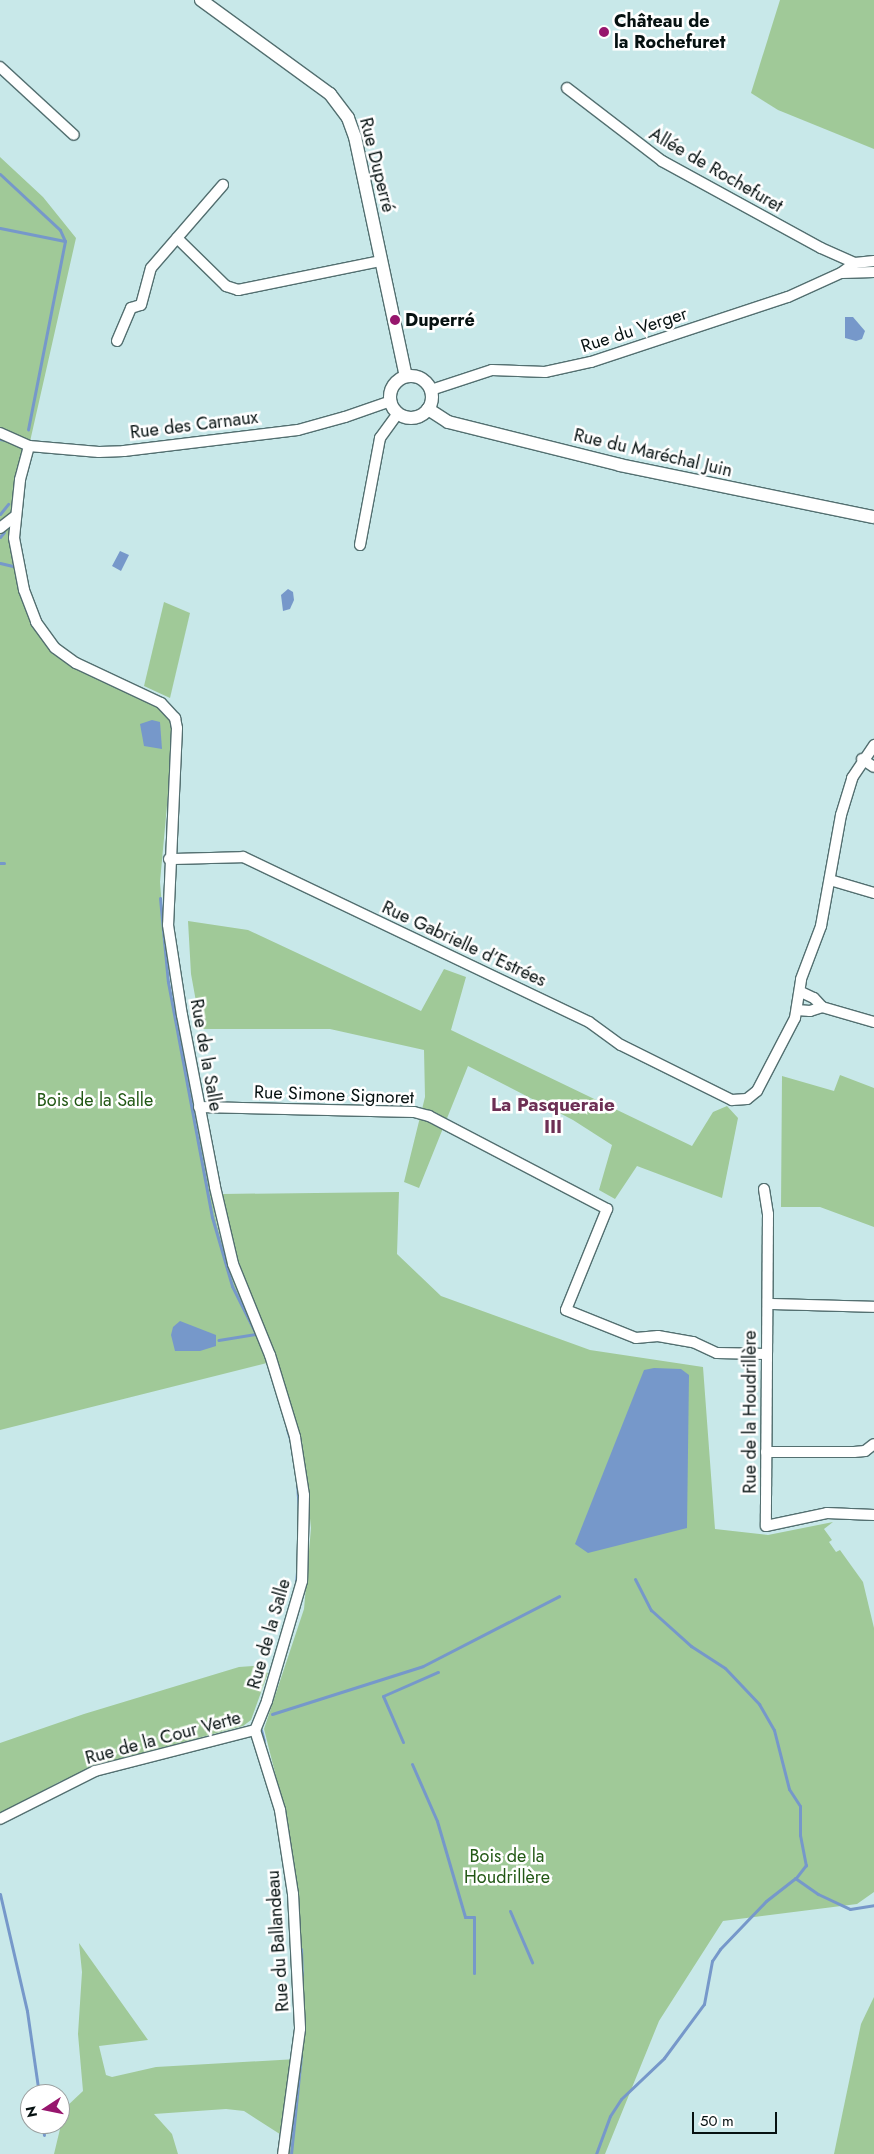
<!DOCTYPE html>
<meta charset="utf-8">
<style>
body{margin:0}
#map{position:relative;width:874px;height:2154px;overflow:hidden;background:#c8e8e9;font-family:Jost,sans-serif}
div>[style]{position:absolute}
.green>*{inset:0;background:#a0c998}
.water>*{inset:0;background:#7698ca}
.stream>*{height:3px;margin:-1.5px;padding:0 1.5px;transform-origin:1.5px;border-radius:1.5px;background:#7698ca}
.roads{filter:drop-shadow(1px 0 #536f70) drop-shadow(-1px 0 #536f70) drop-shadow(0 1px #536f70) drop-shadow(0 -1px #536f70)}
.minor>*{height:10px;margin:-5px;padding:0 5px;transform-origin:5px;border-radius:5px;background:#fff}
.tertiary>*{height:12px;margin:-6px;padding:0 6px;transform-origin:6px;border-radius:6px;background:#fff}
.tertiary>.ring{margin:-6px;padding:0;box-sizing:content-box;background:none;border:12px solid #fff;border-radius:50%}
.dots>*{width:14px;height:14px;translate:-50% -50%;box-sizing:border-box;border:2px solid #fff;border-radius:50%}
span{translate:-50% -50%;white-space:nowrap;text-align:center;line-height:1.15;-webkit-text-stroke:5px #fff;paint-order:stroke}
.poi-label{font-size:18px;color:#061111;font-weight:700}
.left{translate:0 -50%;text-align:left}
.street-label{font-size:18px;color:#061111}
.park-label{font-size:18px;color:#225815}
.neighbourhood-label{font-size:19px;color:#6d2f54;font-weight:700}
.north{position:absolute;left:20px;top:2084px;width:50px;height:50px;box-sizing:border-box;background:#fff;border:1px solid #9ba0a0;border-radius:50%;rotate:259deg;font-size:14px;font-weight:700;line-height:20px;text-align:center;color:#061111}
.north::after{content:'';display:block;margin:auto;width:18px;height:22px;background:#97166d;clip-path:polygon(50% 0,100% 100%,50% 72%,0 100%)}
.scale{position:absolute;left:692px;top:2112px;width:85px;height:22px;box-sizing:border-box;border:2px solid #061111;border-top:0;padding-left:6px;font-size:15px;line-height:18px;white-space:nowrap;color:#061111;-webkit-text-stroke:4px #fff;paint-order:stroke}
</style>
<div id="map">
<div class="green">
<i style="clip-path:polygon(780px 0,874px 0,874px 149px,778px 110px,751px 93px)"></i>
<i style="clip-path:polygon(0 157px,43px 197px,76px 238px,29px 446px,14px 538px,36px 622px,55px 648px,161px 703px,175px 718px,160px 882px,168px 982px,217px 1225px,228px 1265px,267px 1363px,0 1430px)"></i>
<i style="clip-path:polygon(164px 602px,190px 613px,170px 698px,144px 686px)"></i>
<i style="clip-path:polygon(188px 921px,248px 930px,421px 1011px,444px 969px,466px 977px,451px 1030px,692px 1146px,713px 1112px,727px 1106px,738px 1118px,722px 1198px,637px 1166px,615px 1199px,599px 1190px,612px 1145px,573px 1120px,468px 1066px,419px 1188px,404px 1182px,425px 1097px,424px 1050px,330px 1029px,201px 1029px,191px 974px)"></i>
<i style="clip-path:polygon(840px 1075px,874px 1088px,874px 1227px,820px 1207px,781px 1207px,782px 1076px,834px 1091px)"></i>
<i style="clip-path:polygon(399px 1192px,397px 1254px,441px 1296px,590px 1350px,703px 1367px,715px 1529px,768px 1535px,833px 1522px,824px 1529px,832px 1540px,829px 1542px,836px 1552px,840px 1550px,863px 1582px,874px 1628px,874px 1892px,857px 1904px,723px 1921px,659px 2021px,605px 2154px,283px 2154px,286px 2138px,244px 2111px,226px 2109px,154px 2114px,172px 2134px,178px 2154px,54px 2154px,65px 2108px,83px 2091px,78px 2034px,82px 1972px,79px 1943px,148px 2040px,99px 2046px,106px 2075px,112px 2077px,156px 2067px,297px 2059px,306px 2030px,298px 1894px,287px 1820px,264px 1729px,304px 1609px,311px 1528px,302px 1441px,232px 1242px,222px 1194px)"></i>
<i style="clip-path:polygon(253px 1666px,268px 1673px,251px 1720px,243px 1726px,101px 1764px,59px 1782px,0 1814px,0 1743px,84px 1714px,239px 1667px)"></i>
<i style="clip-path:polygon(874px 1997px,874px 2154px,834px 2154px,861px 2024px)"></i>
</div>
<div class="water">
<i style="clip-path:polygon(845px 317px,853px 317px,865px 331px,862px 339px,856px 341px,845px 338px)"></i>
<i style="clip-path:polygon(120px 551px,129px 555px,121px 571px,112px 566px)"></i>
<i style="clip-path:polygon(288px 589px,293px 592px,294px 600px,290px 609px,283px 611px,281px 595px)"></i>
<i style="clip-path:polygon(152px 720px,160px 722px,162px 749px,144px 746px,140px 724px)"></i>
<i style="clip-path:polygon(180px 1321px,216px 1335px,216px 1346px,200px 1351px,175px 1351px,171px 1335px,173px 1327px)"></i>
<i style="clip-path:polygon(654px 1368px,681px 1369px,689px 1375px,687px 1528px,588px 1553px,575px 1544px,644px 1370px)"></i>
</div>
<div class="stream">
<i style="left:0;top:174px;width:82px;rotate:43deg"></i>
<i style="left:60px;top:230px;width:12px;rotate:66deg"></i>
<i style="left:65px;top:241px;width:192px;rotate:101.1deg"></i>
<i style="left:0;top:228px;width:66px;rotate:11.3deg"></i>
<i style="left:0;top:439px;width:5px;rotate:11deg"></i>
<i style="left:0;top:514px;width:13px;rotate:-51deg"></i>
<i style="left:0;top:537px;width:6px;rotate:-51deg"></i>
<i style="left:0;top:563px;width:13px;rotate:13deg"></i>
<i style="left:0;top:863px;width:4px"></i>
<i style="left:160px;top:898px;width:84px;rotate:84.6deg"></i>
<i style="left:168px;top:982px;width:239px;rotate:79.4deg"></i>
<i style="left:212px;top:1217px;width:72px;rotate:73.8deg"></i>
<i style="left:232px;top:1286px;width:54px;rotate:63.4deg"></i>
<i style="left:256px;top:1334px;width:38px;rotate:171deg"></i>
<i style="left:287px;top:1429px;width:17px;rotate:73deg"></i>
<i style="left:297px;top:1483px;width:31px;rotate:86deg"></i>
<i style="left:635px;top:1579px;width:35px;rotate:63deg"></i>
<i style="left:651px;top:1610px;width:54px;rotate:42deg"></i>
<i style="left:691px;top:1646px;width:40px;rotate:32.9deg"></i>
<i style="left:725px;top:1668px;width:50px;rotate:46.6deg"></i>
<i style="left:759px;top:1704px;width:30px;rotate:60deg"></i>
<i style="left:774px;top:1730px;width:61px;rotate:75.7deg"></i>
<i style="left:789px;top:1789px;width:20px;rotate:57deg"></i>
<i style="left:800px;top:1806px;width:29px;rotate:90deg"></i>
<i style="left:800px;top:1835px;width:31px;rotate:79deg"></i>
<i style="left:806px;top:1865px;width:16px;rotate:128deg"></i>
<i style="left:296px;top:1583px;width:11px;rotate:-85deg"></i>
<i style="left:272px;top:1714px;width:158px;rotate:-17.6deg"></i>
<i style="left:423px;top:1666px;width:153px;rotate:-27.2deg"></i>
<i style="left:261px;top:1730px;width:11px;rotate:75deg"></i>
<i style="left:403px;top:1742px;width:50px;rotate:-113.5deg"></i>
<i style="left:383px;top:1696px;width:60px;rotate:-23.6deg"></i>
<i style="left:412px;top:1764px;width:62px;rotate:66.3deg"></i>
<i style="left:437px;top:1821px;width:100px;rotate:73.7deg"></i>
<i style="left:465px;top:1917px;width:9px"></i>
<i style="left:474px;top:1917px;width:56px;rotate:90deg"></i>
<i style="left:0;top:1894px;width:120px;rotate:77deg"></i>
<i style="left:27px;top:2011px;width:84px;rotate:81.8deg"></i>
<i style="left:510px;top:1911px;width:56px;rotate:66.7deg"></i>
<i style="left:301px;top:1949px;width:26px;rotate:88deg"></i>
<i style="left:43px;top:2124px;width:11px;rotate:85deg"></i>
<i style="left:291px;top:2154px;width:99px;rotate:-84.2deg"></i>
<i style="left:596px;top:2154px;width:40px;rotate:-69.8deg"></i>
<i style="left:610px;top:2116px;width:20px;rotate:-57deg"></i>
<i style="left:621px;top:2099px;width:59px;rotate:-43.6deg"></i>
<i style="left:664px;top:2058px;width:67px;rotate:-53.5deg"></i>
<i style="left:704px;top:2004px;width:44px;rotate:-79.5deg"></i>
<i style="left:712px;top:1961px;width:14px;rotate:-56deg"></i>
<i style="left:720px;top:1949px;width:66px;rotate:-46.2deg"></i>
<i style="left:766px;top:1901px;width:37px;rotate:-38deg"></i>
<i style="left:795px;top:1878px;width:28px;rotate:35deg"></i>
<i style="left:818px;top:1894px;width:35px;rotate:25deg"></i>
<i style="left:850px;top:1909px;width:24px;rotate:-9deg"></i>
</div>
<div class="roads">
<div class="minor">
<i style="left:0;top:67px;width:100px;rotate:42.6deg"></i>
<i style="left:567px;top:88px;width:120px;rotate:37.5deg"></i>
<i style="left:662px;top:161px;width:181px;rotate:28.7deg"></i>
<i style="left:821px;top:248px;width:37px;rotate:24deg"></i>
<i style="left:177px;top:238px;width:69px;rotate:44.4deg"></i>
<i style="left:226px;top:286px;width:13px;rotate:18deg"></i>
<i style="left:238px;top:290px;width:146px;rotate:-11.5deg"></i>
<i style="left:842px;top:273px;width:32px;rotate:-2deg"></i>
<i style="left:117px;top:341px;width:36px;rotate:-67deg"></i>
<i style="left:131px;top:308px;width:10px;rotate:-17deg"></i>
<i style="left:141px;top:305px;width:38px;rotate:-75deg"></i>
<i style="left:151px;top:268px;width:110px;rotate:-49.1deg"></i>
<i style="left:431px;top:390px;width:64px;rotate:-18.2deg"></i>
<i style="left:492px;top:370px;width:53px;rotate:2.2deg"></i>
<i style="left:545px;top:372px;width:47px;rotate:-12.3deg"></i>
<i style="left:591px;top:362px;width:207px;rotate:-18.3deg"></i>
<i style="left:788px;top:297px;width:58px;rotate:-24.4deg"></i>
<i style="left:841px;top:273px;width:17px;rotate:-36deg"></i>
<i style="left:855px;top:263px;width:19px;rotate:-6deg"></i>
<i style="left:0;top:433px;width:32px;rotate:24deg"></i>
<i style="left:29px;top:446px;width:70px;rotate:4.9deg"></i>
<i style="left:99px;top:452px;width:25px;rotate:-2deg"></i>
<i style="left:124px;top:451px;width:175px;rotate:-6.9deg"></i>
<i style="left:298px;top:430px;width:49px;rotate:-15.5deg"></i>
<i style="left:345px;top:417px;width:49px;rotate:-19.2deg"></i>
<i style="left:29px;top:446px;width:35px;rotate:105deg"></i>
<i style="left:20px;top:480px;width:58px;rotate:95.9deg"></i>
<i style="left:14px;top:538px;width:53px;rotate:79.1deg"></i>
<i style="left:24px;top:590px;width:34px;rotate:69deg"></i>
<i style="left:36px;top:622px;width:32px;rotate:54deg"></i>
<i style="left:55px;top:648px;width:26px;rotate:36deg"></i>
<i style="left:76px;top:663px;width:94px;rotate:25.2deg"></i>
<i style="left:161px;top:703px;width:21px;rotate:47deg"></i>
<i style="left:175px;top:718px;width:10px;rotate:79deg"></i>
<i style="left:177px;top:728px;width:197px;rotate:92.6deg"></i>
<i style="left:168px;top:925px;width:91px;rotate:81.2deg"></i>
<i style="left:182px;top:1015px;width:175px;rotate:79.1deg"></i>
<i style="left:215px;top:1187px;width:79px;rotate:76.8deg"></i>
<i style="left:233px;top:1264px;width:98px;rotate:67.9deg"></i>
<i style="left:270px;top:1355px;width:86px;rotate:73deg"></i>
<i style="left:295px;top:1437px;width:59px;rotate:81.2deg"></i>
<i style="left:304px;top:1495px;width:86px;rotate:91.3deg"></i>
<i style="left:302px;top:1581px;width:125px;rotate:106.3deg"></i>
<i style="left:267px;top:1701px;width:31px;rotate:112deg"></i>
<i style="left:0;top:528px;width:18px;rotate:-38deg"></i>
<i style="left:360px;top:545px;width:109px;rotate:-79.4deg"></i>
<i style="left:380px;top:438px;width:31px;rotate:-54deg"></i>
<i style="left:862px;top:759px;width:14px;rotate:34deg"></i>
<i style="left:169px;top:859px;width:74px;rotate:-1.5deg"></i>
<i style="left:243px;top:857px;width:383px;rotate:25.5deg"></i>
<i style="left:589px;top:1022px;width:39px;rotate:36deg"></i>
<i style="left:621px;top:1045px;width:124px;rotate:26.4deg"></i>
<i style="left:732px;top:1100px;width:15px;rotate:-4deg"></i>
<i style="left:747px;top:1099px;width:13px;rotate:-39deg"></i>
<i style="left:757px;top:1091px;width:82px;rotate:-62.5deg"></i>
<i style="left:795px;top:1018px;width:39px;rotate:-81deg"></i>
<i style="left:801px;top:979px;width:57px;rotate:-69.3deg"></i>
<i style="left:821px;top:926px;width:113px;rotate:-79.8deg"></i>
<i style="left:841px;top:815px;width:39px;rotate:-73deg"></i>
<i style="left:852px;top:778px;width:40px;rotate:-56deg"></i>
<i style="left:830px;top:880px;width:46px;rotate:16.5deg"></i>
<i style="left:801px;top:992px;width:14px;rotate:25deg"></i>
<i style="left:814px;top:998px;width:12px;rotate:48deg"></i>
<i style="left:822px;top:1007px;width:54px;rotate:16.1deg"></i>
<i style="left:797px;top:1010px;width:13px;rotate:4deg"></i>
<i style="left:810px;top:1011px;width:13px;rotate:-18deg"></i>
<i style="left:199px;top:1107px;width:215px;rotate:1.3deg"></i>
<i style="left:414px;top:1112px;width:16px;rotate:15deg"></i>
<i style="left:429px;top:1116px;width:201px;rotate:27.6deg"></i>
<i style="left:607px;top:1209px;width:109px;rotate:112.1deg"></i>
<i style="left:566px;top:1310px;width:75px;rotate:21.8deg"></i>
<i style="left:636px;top:1338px;width:22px;rotate:-5deg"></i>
<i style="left:658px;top:1336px;width:36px;rotate:10deg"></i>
<i style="left:693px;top:1342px;width:26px;rotate:25deg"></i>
<i style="left:717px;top:1353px;width:50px;rotate:1.1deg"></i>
<i style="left:764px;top:1189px;width:25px;rotate:81deg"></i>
<i style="left:768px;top:1214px;width:312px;rotate:90.4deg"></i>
<i style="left:766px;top:1526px;width:62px;rotate:-12deg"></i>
<i style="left:827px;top:1513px;width:47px;rotate:2.4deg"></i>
<i style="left:768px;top:1304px;width:106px;rotate:1.6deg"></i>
<i style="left:766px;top:1452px;width:88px"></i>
<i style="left:854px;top:1452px;width:11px;rotate:-5deg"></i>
<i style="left:865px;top:1451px;width:11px;rotate:-38deg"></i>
<i style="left:255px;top:1730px;width:84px;rotate:72.6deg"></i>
<i style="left:280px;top:1810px;width:85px;rotate:81.2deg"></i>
<i style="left:293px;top:1894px;width:135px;rotate:87deg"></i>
<i style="left:300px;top:2029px;width:126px;rotate:97.7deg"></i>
<i style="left:0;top:1819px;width:106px;rotate:-26.8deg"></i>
<i style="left:95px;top:1771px;width:165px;rotate:-14.4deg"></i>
</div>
<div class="tertiary">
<i style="left:201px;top:0;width:160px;rotate:36.1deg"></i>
<i style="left:330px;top:94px;width:30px;rotate:53deg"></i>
<i style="left:348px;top:118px;width:20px;rotate:70deg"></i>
<i style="left:355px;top:137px;width:244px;rotate:78deg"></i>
<i class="ring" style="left:390px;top:376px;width:30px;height:30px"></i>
<i style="left:428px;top:409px;width:24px;rotate:33deg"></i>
<i style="left:448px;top:422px;width:177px;rotate:14deg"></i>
<i style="left:620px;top:465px;width:259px;rotate:11.6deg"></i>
</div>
</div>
<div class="dots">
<i style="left:604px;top:32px;background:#97166d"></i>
<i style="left:395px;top:320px;background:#97166d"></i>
</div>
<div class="poi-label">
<span class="left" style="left:614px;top:32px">Château de<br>la Rochefuret</span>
<span class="left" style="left:405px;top:320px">Duperré</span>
</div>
<div class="street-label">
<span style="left:377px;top:165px;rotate:76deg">Rue Duperré</span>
<span style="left:716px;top:170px;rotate:30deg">Allée de Rochefuret</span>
<span style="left:634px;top:330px;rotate:-18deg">Rue du Verger</span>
<span style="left:194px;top:425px;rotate:-7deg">Rue des Carnaux</span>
<span style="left:653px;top:453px;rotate:13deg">Rue du Maréchal Juin</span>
<span style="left:464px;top:944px;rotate:25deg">Rue Gabrielle d’Estrées</span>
<span style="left:206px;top:1055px;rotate:80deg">Rue de la Salle</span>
<span style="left:334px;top:1095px;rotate:2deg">Rue Simone Signoret</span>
<span style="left:750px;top:1412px;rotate:-90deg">Rue de la Houdrillère</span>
<span style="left:269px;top:1634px;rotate:-74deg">Rue de la Salle</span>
<span style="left:163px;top:1738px;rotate:-15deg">Rue de la Cour Verte</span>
<span style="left:278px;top:1941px;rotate:-94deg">Rue du Ballandeau</span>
</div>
<div class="park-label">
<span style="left:95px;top:1100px">Bois de la Salle</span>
<span style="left:507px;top:1867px">Bois de la<br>Houdrillère</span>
</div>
<div class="neighbourhood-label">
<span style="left:553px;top:1116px">La Pasqueraie<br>III</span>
</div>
<div class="north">N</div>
<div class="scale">50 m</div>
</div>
